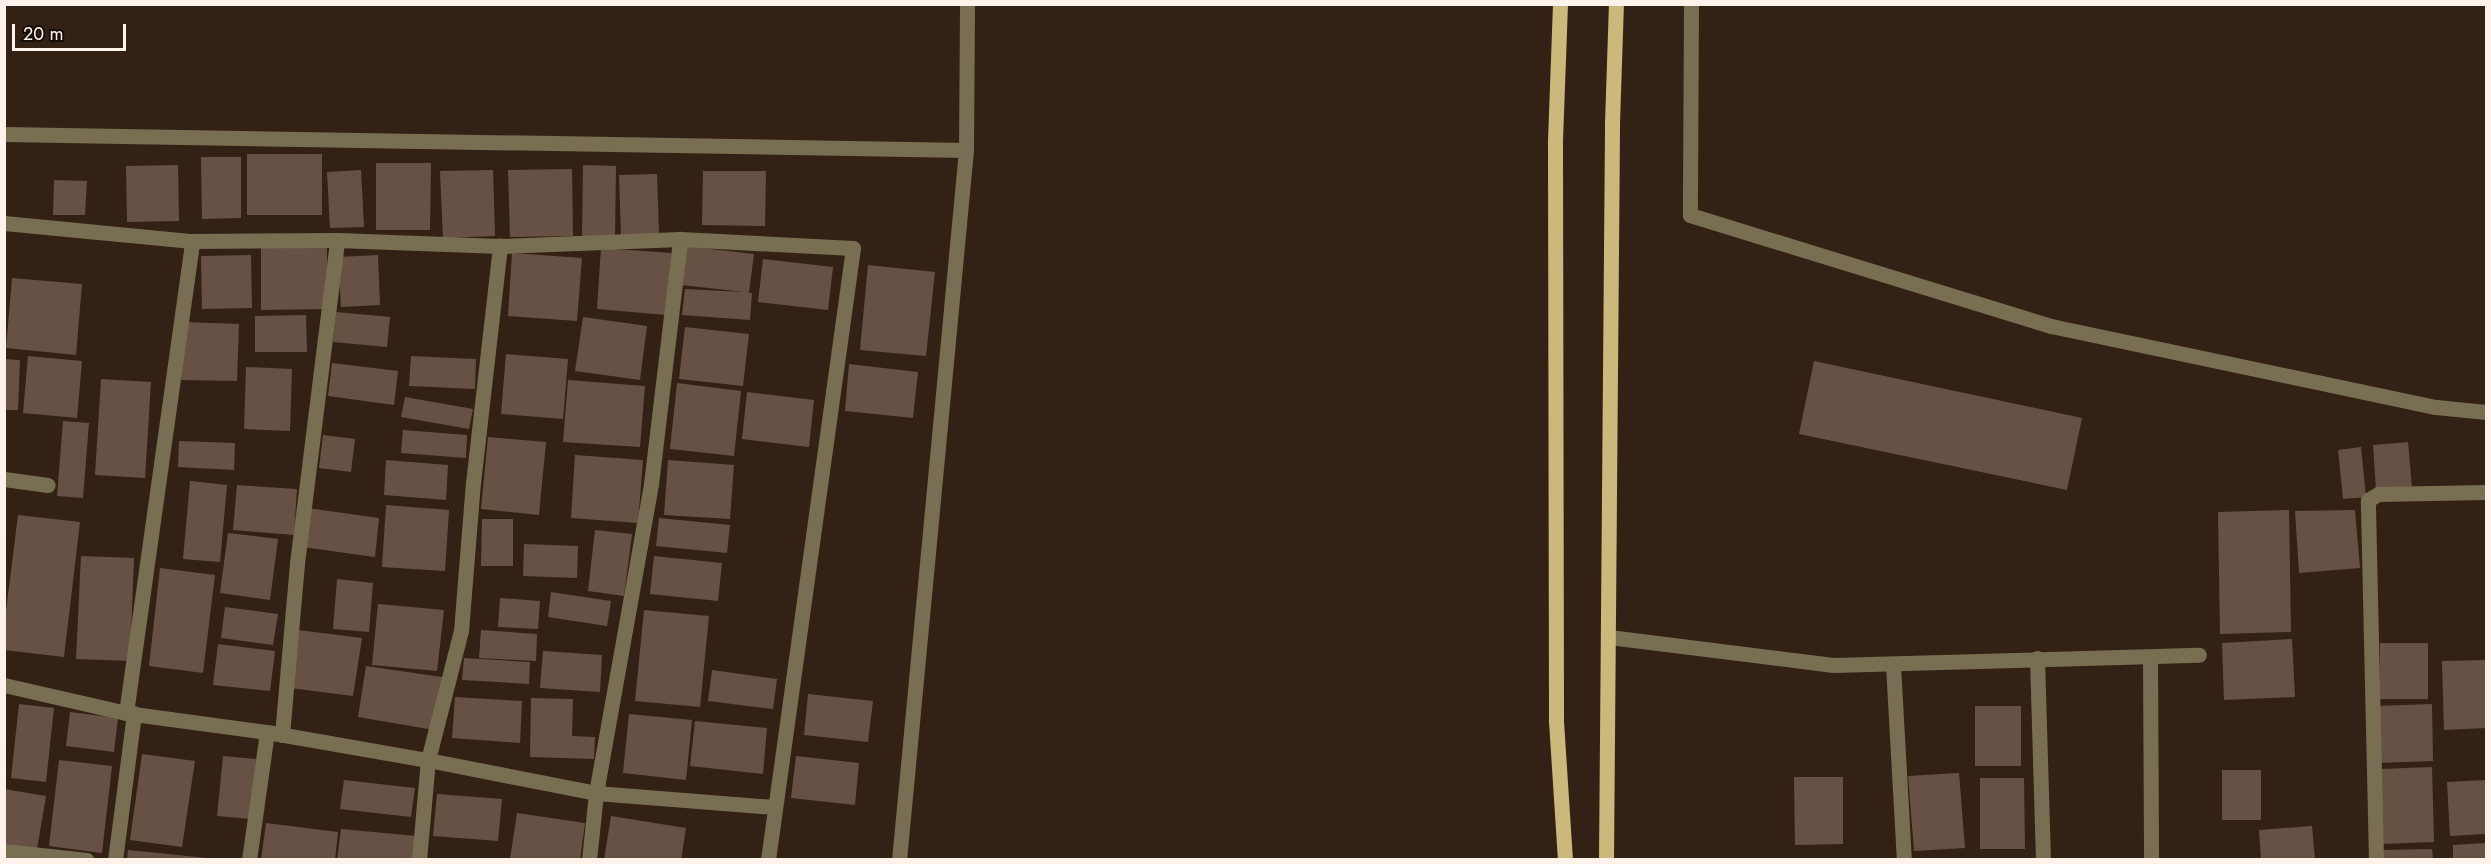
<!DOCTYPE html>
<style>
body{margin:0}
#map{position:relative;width:2491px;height:864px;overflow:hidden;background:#342115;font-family:Jost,sans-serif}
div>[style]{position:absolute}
.building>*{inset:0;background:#675144}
.service>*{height:15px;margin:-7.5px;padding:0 7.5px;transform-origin:7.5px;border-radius:7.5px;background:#786f52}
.minor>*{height:15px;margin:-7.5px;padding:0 7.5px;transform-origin:7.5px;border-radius:7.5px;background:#786f52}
.primary>*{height:15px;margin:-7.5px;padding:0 7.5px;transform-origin:7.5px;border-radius:7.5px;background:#cbb87b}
span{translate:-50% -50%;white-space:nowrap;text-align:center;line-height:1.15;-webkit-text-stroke:4.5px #150d08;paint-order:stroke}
.frame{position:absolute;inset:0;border:6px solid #fff2ea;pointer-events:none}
.scale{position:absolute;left:12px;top:24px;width:114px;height:27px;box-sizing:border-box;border:3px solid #fff2ea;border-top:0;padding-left:8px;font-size:18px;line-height:21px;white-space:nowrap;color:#fff2ea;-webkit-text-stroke:4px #150d08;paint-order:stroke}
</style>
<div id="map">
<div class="building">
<i style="clip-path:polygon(247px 154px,322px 154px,322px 215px,247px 215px)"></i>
<i style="clip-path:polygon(201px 157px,241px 157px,241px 218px,202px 219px)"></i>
<i style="clip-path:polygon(376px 163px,431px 163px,430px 230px,376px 230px)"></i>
<i style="clip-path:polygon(178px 165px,179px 221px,127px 222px,126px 166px)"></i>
<i style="clip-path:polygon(583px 165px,616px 166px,615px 237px,582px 236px)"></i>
<i style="clip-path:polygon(572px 169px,573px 236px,510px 237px,508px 170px)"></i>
<i style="clip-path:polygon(361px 170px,364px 227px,330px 228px,327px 172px)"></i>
<i style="clip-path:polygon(493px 170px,495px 236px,443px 238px,440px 171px)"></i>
<i style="clip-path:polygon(703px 171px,766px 171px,765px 226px,702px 225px)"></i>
<i style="clip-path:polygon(657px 174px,659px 234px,621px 236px,619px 175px)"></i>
<i style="clip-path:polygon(54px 180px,87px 181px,85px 215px,53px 215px)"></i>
<i style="clip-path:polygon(685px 246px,754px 254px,749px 293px,752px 293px,750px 320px,682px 315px,685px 289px,745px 292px,681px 285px)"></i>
<i style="clip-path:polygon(261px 248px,327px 248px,327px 309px,261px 310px)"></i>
<i style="clip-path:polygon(601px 248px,672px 253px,666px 315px,597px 309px)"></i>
<i style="clip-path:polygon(512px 253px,582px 258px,577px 321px,508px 316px)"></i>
<i style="clip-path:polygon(251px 255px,252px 308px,202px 309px,201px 256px)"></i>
<i style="clip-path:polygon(378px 255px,380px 305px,341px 307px,338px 257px)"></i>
<i style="clip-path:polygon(763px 259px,833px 267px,828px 310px,758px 302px)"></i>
<i style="clip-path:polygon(868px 265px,935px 272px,926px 356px,860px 350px)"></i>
<i style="clip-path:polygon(12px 278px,82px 284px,76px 355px,6px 348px)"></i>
<i style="clip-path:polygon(336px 312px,390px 317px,387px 347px,333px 342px)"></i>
<i style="clip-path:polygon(306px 315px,307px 352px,255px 352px,255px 316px)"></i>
<i style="clip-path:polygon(583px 317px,647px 326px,640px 380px,575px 371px)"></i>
<i style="clip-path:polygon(183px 322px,239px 324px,237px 381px,181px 380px)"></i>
<i style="clip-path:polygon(685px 327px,749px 334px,743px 386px,679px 379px)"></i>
<i style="clip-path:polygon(506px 354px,568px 359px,563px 419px,501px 414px)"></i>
<i style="clip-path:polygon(28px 356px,82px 361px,77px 418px,23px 413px)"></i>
<i style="clip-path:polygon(411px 356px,476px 359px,475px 389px,409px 386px)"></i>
<i style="clip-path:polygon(4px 359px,20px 360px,18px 410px,4px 410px)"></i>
<i style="clip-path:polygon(1814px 361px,2082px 418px,2067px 490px,1799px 434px)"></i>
<i style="clip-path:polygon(332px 363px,398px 371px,394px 405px,328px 396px)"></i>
<i style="clip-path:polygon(849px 364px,918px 372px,913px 418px,845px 411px)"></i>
<i style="clip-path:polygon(246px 367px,292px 369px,290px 431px,244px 429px)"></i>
<i style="clip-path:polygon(101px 379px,151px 382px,145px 478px,95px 475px)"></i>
<i style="clip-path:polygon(568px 380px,645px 386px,640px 447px,563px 442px)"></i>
<i style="clip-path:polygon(677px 383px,741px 391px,734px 456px,670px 449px)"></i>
<i style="clip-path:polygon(747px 392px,814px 400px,809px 447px,742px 439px)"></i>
<i style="clip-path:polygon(405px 397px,473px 409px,469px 429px,401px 417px)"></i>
<i style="clip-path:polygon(63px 421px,89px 423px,83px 498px,57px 496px)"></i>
<i style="clip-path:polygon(403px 430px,467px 435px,466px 458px,401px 453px)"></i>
<i style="clip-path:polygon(323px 435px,355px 439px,351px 472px,319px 468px)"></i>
<i style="clip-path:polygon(488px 437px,546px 442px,539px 515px,481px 509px)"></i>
<i style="clip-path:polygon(179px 441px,235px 443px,234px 470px,178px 467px)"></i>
<i style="clip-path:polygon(2408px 442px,2412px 488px,2376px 490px,2373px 445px)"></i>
<i style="clip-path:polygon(2361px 447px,2366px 497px,2343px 499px,2338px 450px)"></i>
<i style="clip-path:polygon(575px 455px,643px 460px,638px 523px,571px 518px)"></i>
<i style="clip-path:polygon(386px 460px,448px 465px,446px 500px,384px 495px)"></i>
<i style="clip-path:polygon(668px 460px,734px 465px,730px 519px,664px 515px)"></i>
<i style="clip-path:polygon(190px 481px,227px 485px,220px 562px,183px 559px)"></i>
<i style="clip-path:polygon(237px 485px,297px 489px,294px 535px,233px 530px)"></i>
<i style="clip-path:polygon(386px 505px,449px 510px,445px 571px,382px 567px)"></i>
<i style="clip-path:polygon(307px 508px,379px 518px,375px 557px,302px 547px)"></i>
<i style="clip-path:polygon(2289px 510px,2291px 632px,2220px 634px,2218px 512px)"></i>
<i style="clip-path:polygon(2355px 510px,2360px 568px,2299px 573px,2295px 511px)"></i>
<i style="clip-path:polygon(18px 515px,80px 522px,64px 657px,4px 650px,4px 627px)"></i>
<i style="clip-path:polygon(659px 518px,730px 525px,727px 553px,656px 546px)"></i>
<i style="clip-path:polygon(482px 519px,513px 519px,513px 566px,481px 566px)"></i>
<i style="clip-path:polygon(595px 530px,632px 534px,624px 596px,588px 591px)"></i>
<i style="clip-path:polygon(228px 533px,278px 539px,270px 600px,220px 593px)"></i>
<i style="clip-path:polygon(524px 544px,578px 546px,577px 578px,523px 576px)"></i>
<i style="clip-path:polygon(81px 556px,134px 558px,130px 661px,76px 659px)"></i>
<i style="clip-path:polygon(654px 556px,722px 563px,718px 601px,650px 594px)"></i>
<i style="clip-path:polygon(160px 568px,215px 575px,203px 673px,149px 666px)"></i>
<i style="clip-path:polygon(337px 579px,373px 583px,369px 632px,333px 629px)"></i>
<i style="clip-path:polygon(551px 592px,611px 601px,607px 626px,548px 617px)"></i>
<i style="clip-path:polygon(500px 598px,540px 601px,538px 629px,498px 627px)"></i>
<i style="clip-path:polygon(378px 604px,444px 610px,437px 671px,372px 665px)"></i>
<i style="clip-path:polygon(225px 607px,278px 614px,273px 645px,221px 638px)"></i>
<i style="clip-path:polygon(644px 610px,709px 616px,700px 707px,635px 701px)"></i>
<i style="clip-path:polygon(298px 630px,362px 638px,353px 696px,290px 688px)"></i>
<i style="clip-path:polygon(481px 630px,537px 634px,536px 661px,479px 658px)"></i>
<i style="clip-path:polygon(2292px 639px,2295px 697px,2224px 700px,2222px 643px)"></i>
<i style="clip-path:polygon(2380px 643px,2428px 643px,2428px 699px,2380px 699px)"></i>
<i style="clip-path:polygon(218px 644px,275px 651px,270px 691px,213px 685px)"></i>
<i style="clip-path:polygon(543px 651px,602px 655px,600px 692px,540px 688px)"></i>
<i style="clip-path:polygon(464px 658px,530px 662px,529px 684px,462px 680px)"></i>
<i style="clip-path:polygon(2486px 660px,2486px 728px,2444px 730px,2442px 661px)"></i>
<i style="clip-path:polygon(366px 666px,442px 677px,434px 730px,358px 717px)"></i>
<i style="clip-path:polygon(712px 670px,777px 679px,773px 709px,708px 701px)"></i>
<i style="clip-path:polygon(808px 694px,873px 701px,868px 742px,804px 735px)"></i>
<i style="clip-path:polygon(455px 697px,522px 701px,520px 743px,452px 738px)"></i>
<i style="clip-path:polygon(531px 698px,573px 699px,572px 736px,595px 737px,594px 759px,530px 757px)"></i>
<i style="clip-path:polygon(19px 704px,54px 708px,46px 782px,11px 778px)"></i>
<i style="clip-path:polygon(2432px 704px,2433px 761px,2377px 763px,2375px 706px)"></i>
<i style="clip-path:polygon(1975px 706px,2021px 706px,2021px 766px,1975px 766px)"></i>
<i style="clip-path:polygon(70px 712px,118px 718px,114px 752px,66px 746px)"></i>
<i style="clip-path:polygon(629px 714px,692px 720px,686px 780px,623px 773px)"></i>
<i style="clip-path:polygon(695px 721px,767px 728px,763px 774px,690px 766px)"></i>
<i style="clip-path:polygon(142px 754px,195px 761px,182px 847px,130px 840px)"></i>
<i style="clip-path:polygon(223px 756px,256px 759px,251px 819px,217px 816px)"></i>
<i style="clip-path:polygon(796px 756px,859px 763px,855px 805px,791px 798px)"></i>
<i style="clip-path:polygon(59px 760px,112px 766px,102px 853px,49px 846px)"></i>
<i style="clip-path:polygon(2432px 767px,2434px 842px,2382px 844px,2380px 769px)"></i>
<i style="clip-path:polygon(2222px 770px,2261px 770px,2261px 820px,2222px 820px)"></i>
<i style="clip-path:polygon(1959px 773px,1965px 848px,1914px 851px,1908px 776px)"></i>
<i style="clip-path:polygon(1794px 777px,1843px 777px,1843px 844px,1795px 845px)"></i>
<i style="clip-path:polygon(1980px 778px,2024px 778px,2025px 849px,1980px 849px)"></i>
<i style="clip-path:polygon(344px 780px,415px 788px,411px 817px,340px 809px)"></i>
<i style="clip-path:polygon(2486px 780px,2486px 834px,2450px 836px,2447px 782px)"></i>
<i style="clip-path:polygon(4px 789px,46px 796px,37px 849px,4px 844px)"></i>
<i style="clip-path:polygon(437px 794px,502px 799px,498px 841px,433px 836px)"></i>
<i style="clip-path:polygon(517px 813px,585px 823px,580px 860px,510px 859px)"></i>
<i style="clip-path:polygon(611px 816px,686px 828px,681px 860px,604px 860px)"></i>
<i style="clip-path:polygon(266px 823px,338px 832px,335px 860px,261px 860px)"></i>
<i style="clip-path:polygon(2312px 826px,2315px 860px,2261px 860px,2259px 830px)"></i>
<i style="clip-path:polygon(341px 829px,416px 836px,414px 860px,337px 860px)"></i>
<i style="clip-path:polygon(2486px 843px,2486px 860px,2453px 860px,2453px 845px)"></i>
<i style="clip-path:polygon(2432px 849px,2433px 860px,2382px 860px,2382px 850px)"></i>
<i style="clip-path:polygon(128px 850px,207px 858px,206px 860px,127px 860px)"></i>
</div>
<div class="service">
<i style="left:1691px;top:4px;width:211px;rotate:90.3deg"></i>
<i style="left:1690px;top:215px;width:378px;rotate:17.1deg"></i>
<i style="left:2051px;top:326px;width:393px;rotate:11.9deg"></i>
<i style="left:2436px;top:407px;width:50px;rotate:5.7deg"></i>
<i style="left:966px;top:150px;width:146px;rotate:-89.6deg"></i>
</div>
<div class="minor">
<i style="left:4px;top:134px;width:962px;rotate:0.95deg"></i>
<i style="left:966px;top:150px;width:713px;rotate:95.39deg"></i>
<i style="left:4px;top:223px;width:189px;rotate:5.5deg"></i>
<i style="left:192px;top:241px;width:145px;rotate:-0.4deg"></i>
<i style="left:337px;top:240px;width:163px;rotate:2.1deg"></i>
<i style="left:500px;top:246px;width:180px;rotate:-2.2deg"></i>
<i style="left:680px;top:239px;width:173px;rotate:3deg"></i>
<i style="left:853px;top:248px;width:618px;rotate:97.91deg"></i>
<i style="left:4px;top:479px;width:44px;rotate:7.8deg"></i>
<i style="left:1609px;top:637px;width:226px;rotate:7.1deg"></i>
<i style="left:1833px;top:665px;width:366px;rotate:-1.6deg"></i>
<i style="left:2150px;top:657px;width:203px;rotate:89.7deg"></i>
<i style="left:2037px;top:658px;width:202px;rotate:88.3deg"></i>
<i style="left:1893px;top:665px;width:195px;rotate:86.8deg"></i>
<i style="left:4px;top:685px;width:125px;rotate:12.9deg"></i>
<i style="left:126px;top:713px;width:142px;rotate:7.7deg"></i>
<i style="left:267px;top:732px;width:163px;rotate:9.9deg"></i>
<i style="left:428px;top:760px;width:171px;rotate:11.1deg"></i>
<i style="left:596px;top:793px;width:179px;rotate:4.5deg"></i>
<i style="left:126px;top:713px;width:477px;rotate:-82deg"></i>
<i style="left:282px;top:735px;width:173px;rotate:-85deg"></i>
<i style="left:297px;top:563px;width:325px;rotate:-82.9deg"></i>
<i style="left:4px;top:851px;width:83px;rotate:6.2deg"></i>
<i style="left:115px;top:860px;width:148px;rotate:-82.6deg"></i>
<i style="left:249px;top:860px;width:129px;rotate:-82deg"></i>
<i style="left:419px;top:860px;width:100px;rotate:-84.9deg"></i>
<i style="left:428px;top:760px;width:133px;rotate:-75.7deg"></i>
<i style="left:461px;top:631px;width:148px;rotate:-85.4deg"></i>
<i style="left:473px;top:483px;width:239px;rotate:-83.5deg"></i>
<i style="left:589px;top:860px;width:67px;rotate:-84deg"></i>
<i style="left:596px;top:793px;width:314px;rotate:-79.9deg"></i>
<i style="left:651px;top:484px;width:247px;rotate:-83.2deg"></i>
<i style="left:2376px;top:860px;width:360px;rotate:-91.3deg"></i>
<i style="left:2368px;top:500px;width:12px;rotate:-31deg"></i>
<i style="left:2378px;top:494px;width:108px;rotate:-1.1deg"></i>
</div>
<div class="primary">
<i style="left:1560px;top:4px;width:139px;rotate:92.1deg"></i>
<i style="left:1555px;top:143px;width:578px;rotate:89.9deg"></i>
<i style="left:1556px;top:721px;width:139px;rotate:86.3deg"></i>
<i style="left:1606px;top:860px;width:737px;rotate:-89.53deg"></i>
<i style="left:1612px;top:123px;width:119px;rotate:-88.1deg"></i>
</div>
<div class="frame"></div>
<div class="scale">20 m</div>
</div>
